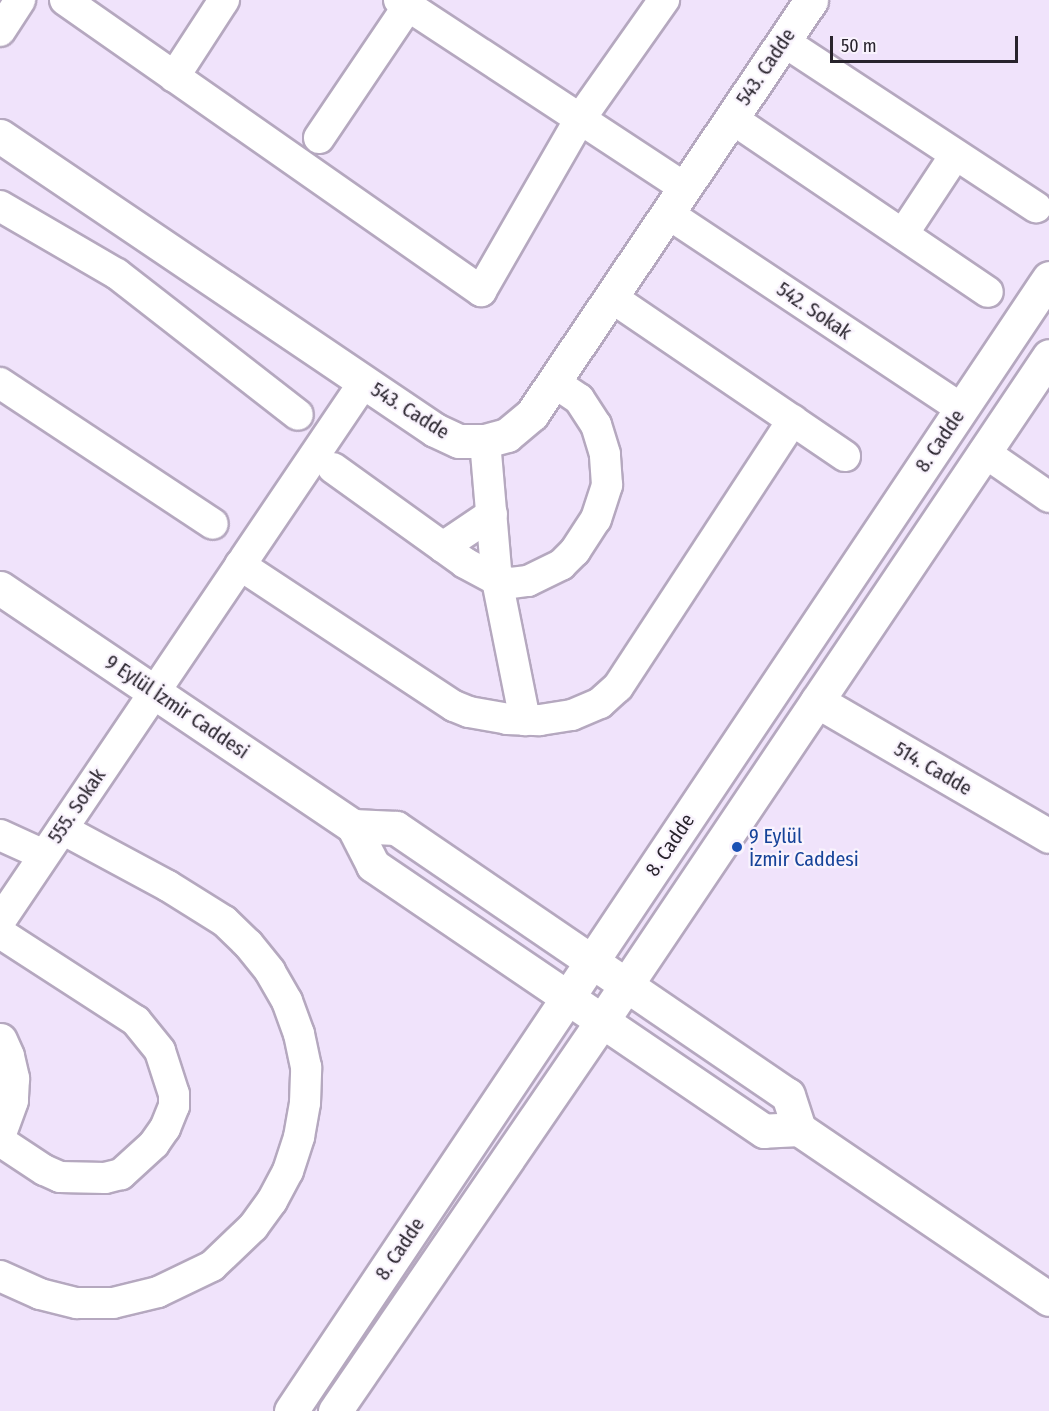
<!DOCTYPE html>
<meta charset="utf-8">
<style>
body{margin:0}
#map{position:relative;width:1049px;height:1411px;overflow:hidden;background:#f0e3fb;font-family:"Fira Sans Condensed",sans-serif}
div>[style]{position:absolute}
.roads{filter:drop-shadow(2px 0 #b5a8bf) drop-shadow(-2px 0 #b5a8bf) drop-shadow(0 2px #b5a8bf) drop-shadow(0 -2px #b5a8bf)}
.minor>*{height:30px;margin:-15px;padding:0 15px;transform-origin:15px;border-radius:15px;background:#fff}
.tertiary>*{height:33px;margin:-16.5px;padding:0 16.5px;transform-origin:16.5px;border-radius:16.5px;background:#fff}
.secondary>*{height:33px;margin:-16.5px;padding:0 16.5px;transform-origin:16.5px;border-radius:16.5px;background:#fff}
.dots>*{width:16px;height:16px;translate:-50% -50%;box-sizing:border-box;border:3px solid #f9f3fd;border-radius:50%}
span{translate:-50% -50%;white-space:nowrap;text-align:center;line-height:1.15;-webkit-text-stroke:4.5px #f9f3fd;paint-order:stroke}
.street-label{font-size:20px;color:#28232c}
.transit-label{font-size:20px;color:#164399}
.left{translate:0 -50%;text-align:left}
.scale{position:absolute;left:830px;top:36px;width:188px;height:27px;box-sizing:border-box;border:3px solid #28232c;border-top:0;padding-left:8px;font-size:18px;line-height:21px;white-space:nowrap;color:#28232c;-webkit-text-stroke:4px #f9f3fd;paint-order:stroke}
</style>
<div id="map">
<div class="roads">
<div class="minor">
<i style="left:65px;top:0;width:508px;rotate:34.97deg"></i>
<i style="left:481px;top:291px;width:198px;rotate:-60.1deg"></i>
<i style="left:580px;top:119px;width:146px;rotate:-54.8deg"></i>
<i style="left:399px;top:0;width:341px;rotate:33.3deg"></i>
<i style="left:0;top:31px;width:37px;rotate:-57deg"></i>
<i style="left:783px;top:41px;width:303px;rotate:33.3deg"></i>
<i style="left:174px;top:77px;width:92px;rotate:-57deg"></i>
<i style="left:731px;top:118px;width:310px;rotate:34.1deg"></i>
<i style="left:319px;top:138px;width:159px;rotate:-56deg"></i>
<i style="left:0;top:206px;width:135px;rotate:30.2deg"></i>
<i style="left:117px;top:274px;width:229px;rotate:37.9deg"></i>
<i style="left:667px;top:213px;width:354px;rotate:33.6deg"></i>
<i style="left:903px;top:234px;width:95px;rotate:-56.6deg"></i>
<i style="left:611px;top:297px;width:283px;rotate:34.2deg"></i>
<i style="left:0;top:383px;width:255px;rotate:33.5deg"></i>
<i style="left:485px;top:441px;width:140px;rotate:85.1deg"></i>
<i style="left:497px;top:580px;width:143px;rotate:78.7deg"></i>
<i style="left:984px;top:452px;width:79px;rotate:34.7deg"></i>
<i style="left:333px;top:468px;width:163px;rotate:35.7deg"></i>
<i style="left:465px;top:563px;width:36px;rotate:28deg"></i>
<i style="left:497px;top:580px;width:14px;rotate:12deg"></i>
<i style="left:511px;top:583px;width:17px;rotate:-7deg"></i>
<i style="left:528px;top:581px;width:37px;rotate:-26deg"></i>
<i style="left:561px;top:565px;width:20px;rotate:-45deg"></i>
<i style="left:575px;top:551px;width:38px;rotate:-57deg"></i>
<i style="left:596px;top:519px;width:36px;rotate:-72deg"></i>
<i style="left:607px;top:485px;width:31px;rotate:-94deg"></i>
<i style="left:605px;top:454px;width:30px;rotate:-107deg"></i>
<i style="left:596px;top:425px;width:31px;rotate:-123deg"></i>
<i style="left:579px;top:399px;width:30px;rotate:-146deg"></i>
<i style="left:443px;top:547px;width:59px;rotate:-34deg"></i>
<i style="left:240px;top:565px;width:256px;rotate:33.4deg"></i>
<i style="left:454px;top:706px;width:16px;rotate:22deg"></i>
<i style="left:469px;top:712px;width:39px;rotate:10deg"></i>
<i style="left:507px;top:719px;width:33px;rotate:2deg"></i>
<i style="left:540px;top:720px;width:32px;rotate:-9deg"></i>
<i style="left:572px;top:715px;width:30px;rotate:-23deg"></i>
<i style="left:600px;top:703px;width:24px;rotate:-42deg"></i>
<i style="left:618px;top:687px;width:319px;rotate:-56.8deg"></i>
<i style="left:0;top:835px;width:48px;rotate:24.4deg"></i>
<i style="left:0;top:921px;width:650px;rotate:-55.97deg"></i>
<i style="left:0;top:933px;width:162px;rotate:32.9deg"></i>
<i style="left:136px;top:1021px;width:38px;rotate:51deg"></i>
<i style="left:160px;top:1051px;width:45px;rotate:72deg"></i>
<i style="left:174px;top:1094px;width:12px;rotate:90deg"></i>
<i style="left:174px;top:1106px;width:24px;rotate:112deg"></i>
<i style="left:165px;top:1128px;width:19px;rotate:125deg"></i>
<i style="left:154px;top:1144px;width:45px;rotate:137.7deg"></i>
<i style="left:121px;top:1174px;width:16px;rotate:166deg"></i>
<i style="left:105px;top:1178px;width:45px;rotate:-178.7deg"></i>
<i style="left:60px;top:1177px;width:17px;rotate:-156deg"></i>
<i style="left:44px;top:1170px;width:53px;rotate:-146.6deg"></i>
<i style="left:0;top:1276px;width:44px;rotate:24.2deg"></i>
<i style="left:40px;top:1294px;width:38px;rotate:14deg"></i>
<i style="left:77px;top:1303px;width:36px"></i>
<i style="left:113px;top:1303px;width:46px;rotate:-13.7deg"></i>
<i style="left:158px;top:1292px;width:60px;rotate:-25.7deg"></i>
<i style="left:212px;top:1266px;width:57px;rotate:-43.6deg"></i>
<i style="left:253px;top:1227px;width:32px;rotate:-54deg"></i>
<i style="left:272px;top:1201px;width:34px;rotate:-62deg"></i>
<i style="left:288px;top:1171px;width:36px;rotate:-72deg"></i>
<i style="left:299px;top:1137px;width:35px;rotate:-80deg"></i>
<i style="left:305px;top:1103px;width:36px;rotate:-88deg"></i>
<i style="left:306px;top:1067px;width:34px;rotate:-102deg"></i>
<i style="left:299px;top:1034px;width:35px;rotate:-110deg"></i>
<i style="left:287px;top:1001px;width:34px;rotate:-120deg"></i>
<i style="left:270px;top:971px;width:35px;rotate:-129deg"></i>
<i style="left:248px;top:944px;width:33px;rotate:-136deg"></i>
<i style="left:224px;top:921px;width:66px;rotate:-148deg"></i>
<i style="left:168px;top:886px;width:120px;rotate:-151.7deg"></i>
</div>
<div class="tertiary">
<i style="left:0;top:136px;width:525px;rotate:34.05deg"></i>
<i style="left:435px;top:430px;width:26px;rotate:25deg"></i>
<i style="left:459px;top:441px;width:26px"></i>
<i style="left:485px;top:441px;width:23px;rotate:-15deg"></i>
<i style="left:507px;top:435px;width:33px;rotate:-40deg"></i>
<i style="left:532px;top:414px;width:499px;rotate:-56deg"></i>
<i style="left:817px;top:701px;width:268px;rotate:30.2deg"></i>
<i style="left:0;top:1040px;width:17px;rotate:66deg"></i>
<i style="left:7px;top:1056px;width:23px;rotate:77deg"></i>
<i style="left:12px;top:1078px;width:22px;rotate:93deg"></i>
<i style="left:11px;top:1100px;width:32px;rotate:110deg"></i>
</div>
<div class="secondary">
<i style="left:0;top:588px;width:426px;rotate:34deg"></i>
<i style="left:353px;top:826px;width:43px;rotate:2.7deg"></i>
<i style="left:396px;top:828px;width:474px;rotate:34.3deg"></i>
<i style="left:788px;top:1095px;width:36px;rotate:72deg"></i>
<i style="left:799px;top:1129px;width:35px;rotate:177deg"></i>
<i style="left:764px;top:1131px;width:473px;rotate:-145.8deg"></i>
<i style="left:373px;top:865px;width:44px;rotate:-117.1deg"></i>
<i style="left:799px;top:1129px;width:302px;rotate:34.2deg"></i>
<i style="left:291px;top:1411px;width:1363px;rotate:-56.22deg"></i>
<i style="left:335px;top:1411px;width:473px;rotate:-55.6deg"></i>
<i style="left:602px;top:1021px;width:801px;rotate:-56.09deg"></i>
</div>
</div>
<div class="dots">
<i style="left:737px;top:847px;background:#1a4fb4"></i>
</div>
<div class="street-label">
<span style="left:766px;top:67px;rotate:-56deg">543. Cadde</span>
<span style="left:814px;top:311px;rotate:34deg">542. Sokak</span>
<span style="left:410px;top:411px;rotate:32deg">543. Cadde</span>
<span style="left:940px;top:441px;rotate:-56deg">8. Cadde</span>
<span style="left:177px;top:707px;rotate:34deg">9 Eylül İzmir Caddesi</span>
<span style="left:933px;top:769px;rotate:30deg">514. Cadde</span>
<span style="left:77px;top:806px;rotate:-56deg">555. Sokak</span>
<span style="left:670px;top:845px;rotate:-56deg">8. Cadde</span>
<span style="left:400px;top:1249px;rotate:-56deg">8. Cadde</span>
</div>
<div class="transit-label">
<span class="left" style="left:749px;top:848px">9 Eylül<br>İzmir Caddesi</span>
</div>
<div class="scale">50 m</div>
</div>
